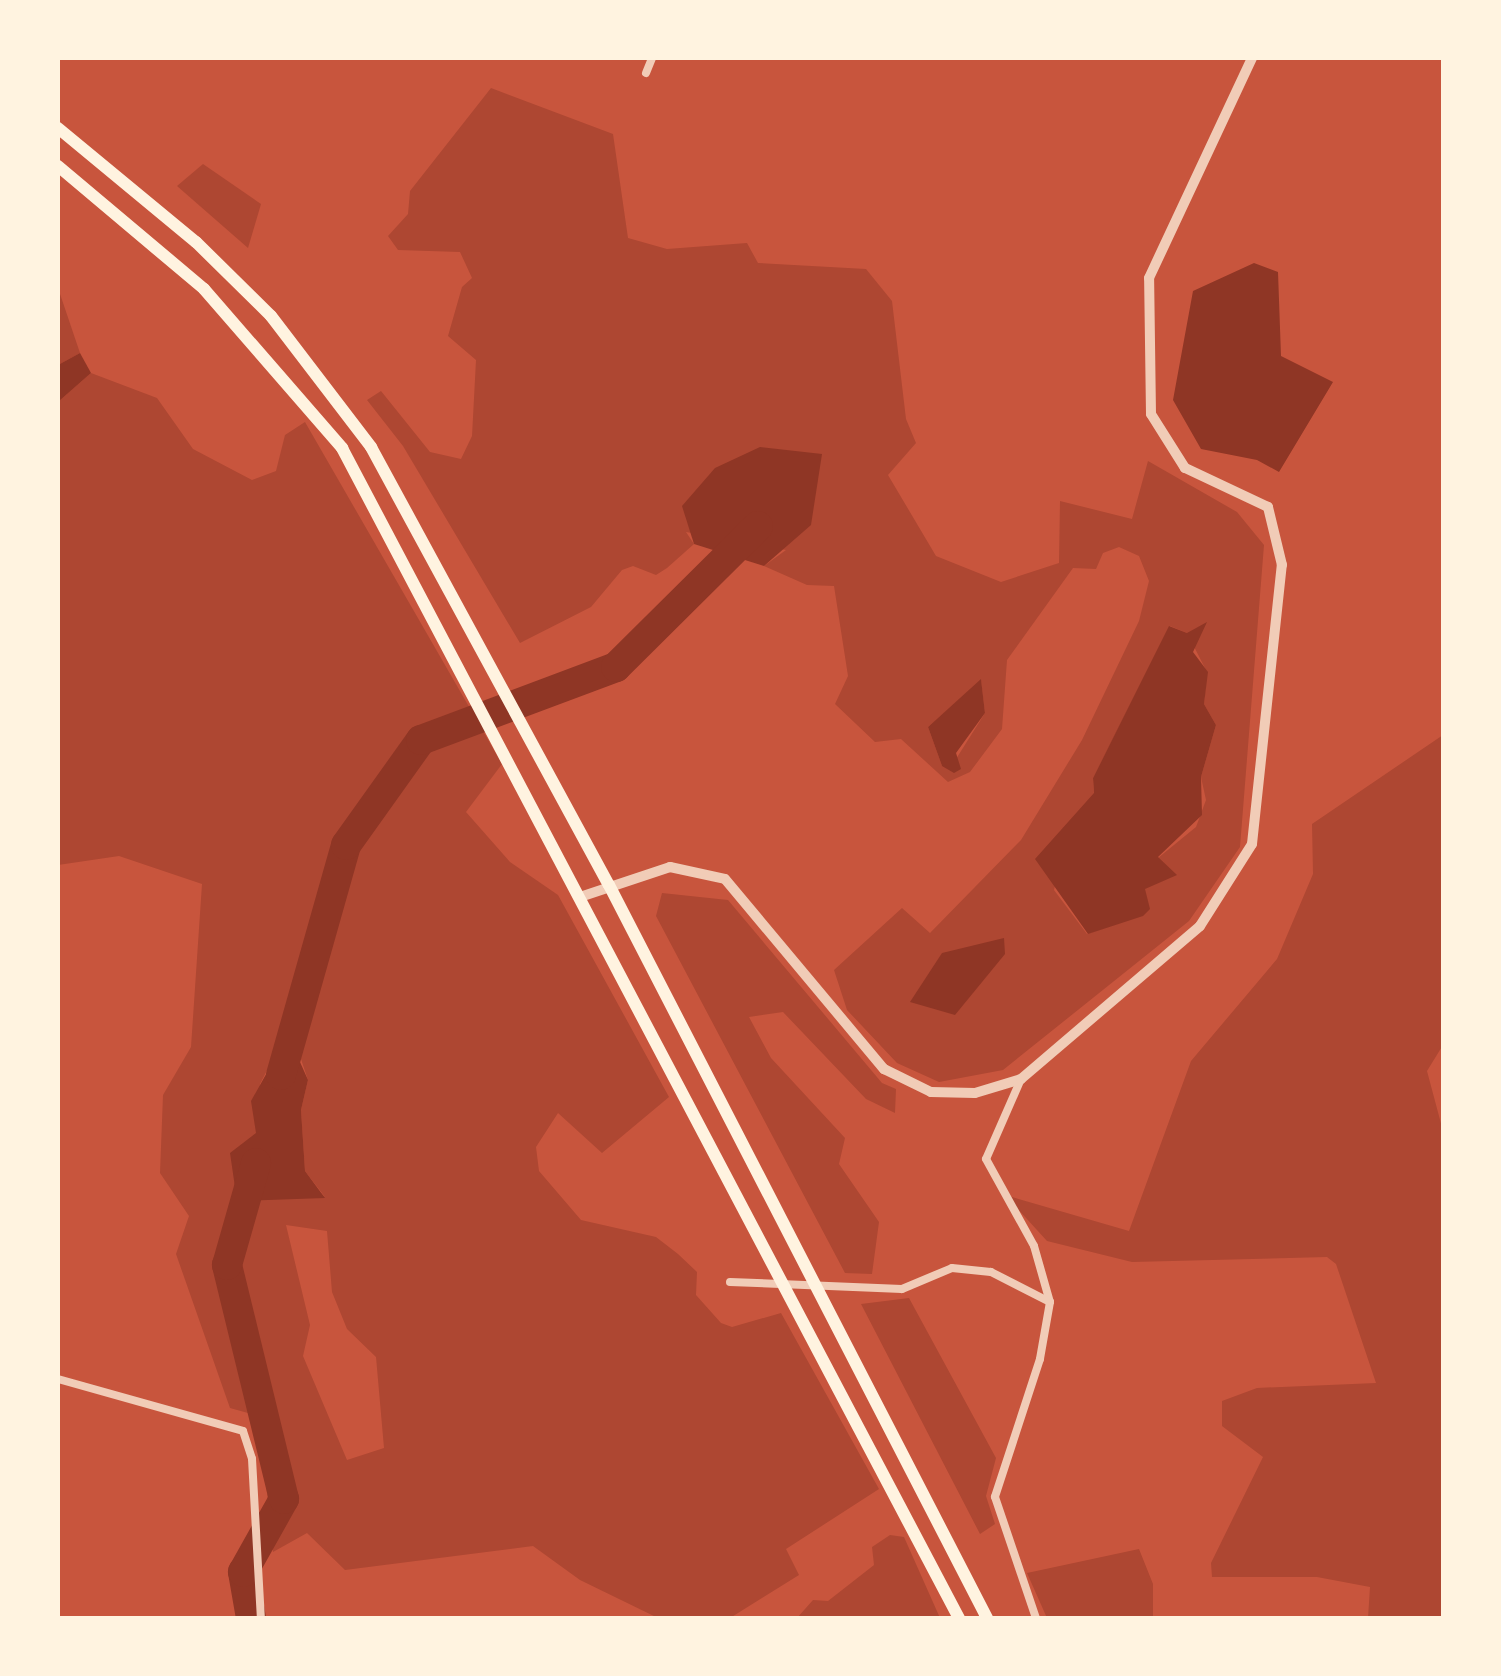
<!DOCTYPE html>
<style>
body{margin:0}
#map{position:relative;width:1501px;height:1676px;overflow:hidden;background:#c8553d;font-family:Manrope,sans-serif}
div>[style]{position:absolute}
.green>*{inset:0;background:#ae4732}
.water>*{inset:0;background:#8f3625}
.river>*{height:30px;margin:-15px;padding:0 15px;transform-origin:15px;border-radius:15px;background:#8f3625}
.minor>*{height:8px;margin:-4px;padding:0 4px;transform-origin:4px;border-radius:4px;background:#f1ccb7}
.tertiary>*{height:10px;margin:-5px;padding:0 5px;transform-origin:5px;border-radius:5px;background:#f1ccb7}
.primary>*{height:12px;margin:-6px;padding:0 6px;transform-origin:6px;border-radius:6px;background:#fff3e0}
span{translate:-50% -50%;white-space:nowrap;text-align:center;line-height:1.15;-webkit-text-stroke:8px #fff3e0;paint-order:stroke}
.frame{position:absolute;inset:0;border:60px solid #fff3e0;pointer-events:none}
</style>
<div id="map">
<div class="green">
<i style="clip-path:polygon(evenodd,491px 88px,613px 134px,628px 238px,667px 249px,747px 243px,758px 263px,866px 269px,892px 301px,906px 419px,916px 443px,888px 475px,936px 556px,1001px 582px,1059px 563px,1060px 501px,1132px 519px,1148px 461px,1237px 512px,1264px 545px,1240px 847px,1189px 921px,1003px 1070px,939px 1082px,897px 1063px,847px 1010px,834px 970px,902px 908px,930px 933px,1021px 840px,1082px 740px,1139px 621px,1149px 581px,1139px 556px,1119px 547px,1103px 553px,1096px 569px,1073px 568px,1007px 660px,1002px 729px,970px 772px,948px 782px,901px 739px,875px 742px,835px 704px,848px 676px,834px 586px,807px 585px,764px 566px,786px 550px,686px 532px,694px 544px,667px 568px,656px 575px,633px 566px,622px 570px,591px 607px,520px 643px,403px 446px,367px 400px,381px 391px,430px 452px,461px 459px,472px 436px,476px 360px,448px 336px,462px 287px,472px 278px,460px 252px,398px 250px,388px 236px,408px 214px,410px 191px,491px 88px,1170px 626px,1187px 633px,1207px 672px,1204px 704px,1216px 725px,1201px 777px,1206px 800px,1196px 827px,1158px 858px,1163px 864px,1115px 924px,1087px 934px,1054px 890px,1072px 820px,1094px 794px,1093px 778px,1170px 626px,491px 88px,981px 680px,985px 713px,956px 759px,942px 766px,928px 727px,981px 680px)"></i>
<i style="clip-path:polygon(203px 164px,261px 204px,248px 248px,177px 186px)"></i>
<i style="clip-path:polygon(58px 288px,80px 353px,58px 365px)"></i>
<i style="clip-path:polygon(evenodd,91px 373px,157px 398px,193px 449px,252px 480px,276px 471px,285px 435px,305px 422px,502px 764px,466px 812px,510px 862px,558px 895px,669px 1097px,602px 1153px,558px 1113px,536px 1147px,539px 1171px,581px 1220px,656px 1237px,678px 1254px,697px 1272px,696px 1295px,721px 1323px,732px 1327px,781px 1313px,879px 1489px,786px 1549px,799px 1575px,730px 1618px,658px 1618px,580px 1580px,533px 1546px,345px 1570px,307px 1533px,273px 1552px,259px 1416px,230px 1408px,176px 1254px,189px 1216px,160px 1173px,163px 1095px,191px 1047px,202px 884px,119px 856px,58px 865px,58px 402px,91px 373px,294px 1038px,308px 1080px,301px 1110px,305px 1171px,325px 1197px,256px 1133px,260px 1084px,280px 1045px,294px 1038px,91px 373px,286px 1225px,327px 1231px,332px 1292px,347px 1329px,376px 1357px,384px 1448px,347px 1460px,303px 1356px,310px 1325px,286px 1225px)"></i>
<i style="clip-path:polygon(1443px 735px,1443px 1045px,1427px 1071px,1443px 1131px,1443px 1618px,1368px 1618px,1370px 1587px,1317px 1577px,1212px 1577px,1211px 1563px,1263px 1457px,1222px 1426px,1222px 1401px,1257px 1388px,1376px 1383px,1336px 1264px,1327px 1257px,1132px 1262px,1047px 1241px,1005px 1195px,1129px 1231px,1191px 1061px,1277px 959px,1313px 874px,1312px 824px)"></i>
<i style="clip-path:polygon(662px 893px,728px 900px,882px 1083px,896px 1089px,895px 1113px,866px 1099px,783px 1012px,749px 1017px,771px 1058px,845px 1138px,839px 1164px,879px 1222px,872px 1274px,845px 1273px,656px 916px)"></i>
<i style="clip-path:polygon(909px 1298px,996px 1458px,986px 1496px,995px 1524px,980px 1534px,861px 1304px)"></i>
<i style="clip-path:polygon(890px 1535px,904px 1537px,940px 1618px,797px 1618px,813px 1600px,828px 1601px,874px 1565px,872px 1547px)"></i>
<i style="clip-path:polygon(1139px 1549px,1153px 1584px,1153px 1618px,1047px 1618px,1027px 1573px)"></i>
</div>
<div class="water">
<i style="clip-path:polygon(1254px 263px,1278px 272px,1281px 356px,1333px 382px,1279px 472px,1257px 460px,1201px 449px,1173px 400px,1193px 291px)"></i>
<i style="clip-path:polygon(80px 353px,91px 373px,58px 402px,58px 365px)"></i>
<i style="clip-path:polygon(760px 447px,822px 454px,811px 525px,764px 566px,694px 544px,682px 506px,715px 468px)"></i>
<i style="clip-path:polygon(1207px 622px,1193px 652px,1208px 672px,1204px 704px,1216px 725px,1201px 777px,1202px 815px,1158px 857px,1177px 875px,1145px 889px,1150px 909px,1143px 916px,1088px 934px,1035px 859px,1094px 793px,1093px 778px,1169px 626px,1187px 633px)"></i>
<i style="clip-path:polygon(981px 679px,985px 713px,956px 753px,961px 769px,954px 773px,942px 766px,928px 727px)"></i>
<i style="clip-path:polygon(1004px 938px,1005px 954px,955px 1015px,910px 1002px,942px 953px)"></i>
<i style="clip-path:polygon(288px 1035px,308px 1080px,301px 1110px,305px 1171px,325px 1198px,237px 1201px,230px 1153px,256px 1133px,251px 1101px)"></i>
</div>
<div class="river">
<i style="left:281px;top:1075px;width:239px;rotate:-74.2deg"></i>
<i style="left:346px;top:845px;width:129px;rotate:-54.5deg"></i>
<i style="left:421px;top:740px;width:208px;rotate:-20.5deg"></i>
<i style="left:616px;top:667px;width:200px;rotate:-44.8deg"></i>
<i style="left:251px;top:1618px;width:47px;rotate:-99.9deg"></i>
<i style="left:243px;top:1572px;width:84px;rotate:-60.7deg"></i>
<i style="left:284px;top:1499px;width:241px;rotate:-103.7deg"></i>
<i style="left:227px;top:1265px;width:106px;rotate:-74.1deg"></i>
</div>
<div class="minor">
<i style="left:646px;top:73px;width:16px;rotate:-68deg"></i>
<i style="left:1021px;top:1079px;width:87px;rotate:113.6deg"></i>
<i style="left:986px;top:1159px;width:99px;rotate:61.1deg"></i>
<i style="left:1034px;top:1246px;width:58px;rotate:74.1deg"></i>
<i style="left:1050px;top:1302px;width:58px;rotate:100deg"></i>
<i style="left:1040px;top:1359px;width:145px;rotate:108.1deg"></i>
<i style="left:995px;top:1497px;width:128px;rotate:71.3deg"></i>
<i style="left:730px;top:1282px;width:172px;rotate:2.3deg"></i>
<i style="left:902px;top:1289px;width:54px;rotate:-22.8deg"></i>
<i style="left:952px;top:1268px;width:39px;rotate:6deg"></i>
<i style="left:991px;top:1272px;width:66px;rotate:27deg"></i>
<i style="left:58px;top:1379px;width:192px;rotate:15.7deg"></i>
<i style="left:243px;top:1431px;width:29px;rotate:72deg"></i>
<i style="left:252px;top:1459px;width:159px;rotate:86.8deg"></i>
</div>
<div class="tertiary">
<i style="left:580px;top:897px;width:95px;rotate:-18.4deg"></i>
<i style="left:670px;top:867px;width:56px;rotate:12.3deg"></i>
<i style="left:725px;top:879px;width:248px;rotate:50.1deg"></i>
<i style="left:884px;top:1069px;width:52px;rotate:26.1deg"></i>
<i style="left:931px;top:1092px;width:44px;rotate:1.3deg"></i>
<i style="left:975px;top:1093px;width:48px;rotate:-16.9deg"></i>
<i style="left:1021px;top:1079px;width:235px;rotate:-40.5deg"></i>
<i style="left:1200px;top:926px;width:97px;rotate:-57.6deg"></i>
<i style="left:1252px;top:844px;width:281px;rotate:-83.9deg"></i>
<i style="left:1282px;top:565px;width:60px;rotate:-103.6deg"></i>
<i style="left:1268px;top:507px;width:92px;rotate:-154.8deg"></i>
<i style="left:1185px;top:468px;width:64px;rotate:-122.2deg"></i>
<i style="left:1151px;top:414px;width:136px;rotate:-90.8deg"></i>
<i style="left:1149px;top:278px;width:243px;rotate:-64.9deg"></i>
</div>
<div class="primary">
<i style="left:58px;top:128px;width:179px;rotate:39.6deg"></i>
<i style="left:196px;top:242px;width:105px;rotate:44.6deg"></i>
<i style="left:271px;top:316px;width:165px;rotate:52.6deg"></i>
<i style="left:371px;top:447px;width:498px;rotate:61.5deg"></i>
<i style="left:609px;top:885px;width:825px;rotate:62.72deg"></i>
<i style="left:58px;top:166px;width:191px;rotate:40.1deg"></i>
<i style="left:204px;top:289px;width:211px;rotate:49deg"></i>
<i style="left:342px;top:448px;width:1323px;rotate:62.2deg"></i>
</div>
<div class="frame"></div>
</div>
